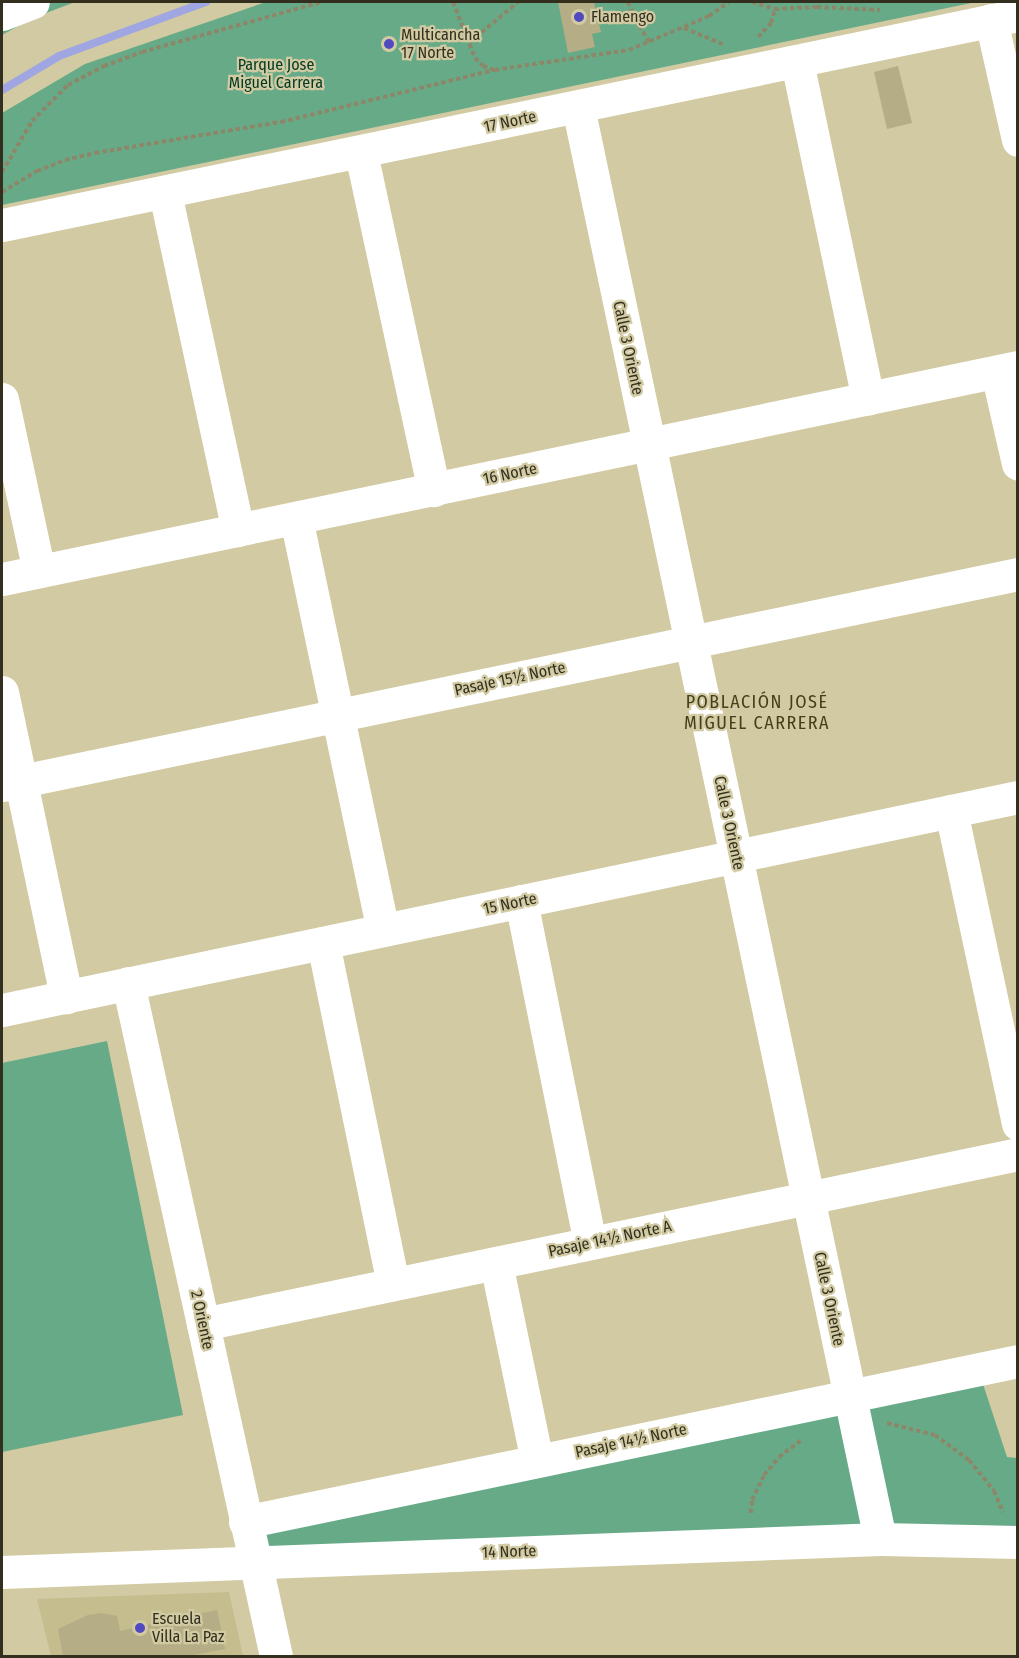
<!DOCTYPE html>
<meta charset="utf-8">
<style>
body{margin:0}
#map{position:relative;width:1019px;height:1658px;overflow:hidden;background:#d1caa2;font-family:"Fira Sans Condensed",sans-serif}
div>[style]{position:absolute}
.built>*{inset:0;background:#c5bd8e}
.green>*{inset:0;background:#67aa87}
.stream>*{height:8px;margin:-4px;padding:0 4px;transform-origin:4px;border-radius:4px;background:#a0a6e2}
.building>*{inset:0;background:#b4ad86}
.path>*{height:4px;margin-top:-2px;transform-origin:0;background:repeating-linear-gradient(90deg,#8c8769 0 4.5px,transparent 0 7.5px)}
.minor>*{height:33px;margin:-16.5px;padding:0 16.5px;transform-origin:16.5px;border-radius:16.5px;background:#fff}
.dots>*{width:16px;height:16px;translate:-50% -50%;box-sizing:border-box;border:3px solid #d1caa2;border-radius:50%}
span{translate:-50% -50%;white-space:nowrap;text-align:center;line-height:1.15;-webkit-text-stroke:4.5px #d1caa2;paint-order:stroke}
.poi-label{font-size:16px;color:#322f1f}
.left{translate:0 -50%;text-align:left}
.park-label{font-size:16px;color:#003a23}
.street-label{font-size:16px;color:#322f1f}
.neighbourhood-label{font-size:18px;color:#453e1a;letter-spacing:1.5px}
.frame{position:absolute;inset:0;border:3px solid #322f1f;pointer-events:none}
</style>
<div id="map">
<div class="built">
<i style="clip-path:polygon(229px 1592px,243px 1656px,51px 1656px,37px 1599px)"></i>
</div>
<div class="green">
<i style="clip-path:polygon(2px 2px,75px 2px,33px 18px,2px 35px)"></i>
<i style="clip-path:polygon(266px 2px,976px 2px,2px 205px,2px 113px,85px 64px)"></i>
<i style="clip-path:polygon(107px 1041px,183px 1415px,2px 1452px,2px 1063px)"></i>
<i style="clip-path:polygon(979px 1372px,1007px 1457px,1017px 1458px,1017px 1536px,263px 1553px,260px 1527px)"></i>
</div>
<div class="stream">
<i style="left:2px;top:90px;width:66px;rotate:-30.8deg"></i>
<i style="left:59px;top:56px;width:157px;rotate:-20.2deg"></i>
</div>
<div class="building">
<i style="clip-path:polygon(558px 2px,594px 2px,601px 32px,592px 34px,595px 47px,568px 53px)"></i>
<i style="clip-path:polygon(898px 66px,912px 123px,887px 129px,874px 72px)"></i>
<i style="clip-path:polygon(217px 1610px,225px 1649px,188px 1656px,63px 1656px,58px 1629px,88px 1615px,101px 1613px,117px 1616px,120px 1631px)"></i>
</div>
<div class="path">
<i style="left:453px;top:2px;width:60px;rotate:68.6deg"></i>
<i style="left:475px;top:58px;width:11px;rotate:45deg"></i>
<i style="left:483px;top:66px;width:12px;rotate:20deg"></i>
<i style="left:628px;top:2px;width:18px;rotate:68deg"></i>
<i style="left:635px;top:19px;width:28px;rotate:58deg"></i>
<i style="left:752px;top:2px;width:24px;rotate:17deg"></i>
<i style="left:775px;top:9px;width:42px;rotate:-2.7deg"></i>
<i style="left:817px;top:7px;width:63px;rotate:2.7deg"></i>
<i style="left:684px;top:28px;width:44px;rotate:22.5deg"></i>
<i style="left:758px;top:37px;width:19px;rotate:-47deg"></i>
<i style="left:771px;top:23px;width:15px;rotate:-74deg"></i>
<i style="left:470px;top:42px;width:62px;rotate:-39.8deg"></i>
<i style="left:2px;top:172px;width:59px;rotate:-59.5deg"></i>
<i style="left:32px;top:121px;width:51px;rotate:-45deg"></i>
<i style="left:68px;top:85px;width:41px;rotate:-27.8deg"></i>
<i style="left:104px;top:66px;width:40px;rotate:-20.2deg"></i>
<i style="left:142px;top:52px;width:186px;rotate:-15.6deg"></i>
<i style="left:2px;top:192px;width:41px;rotate:-31deg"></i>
<i style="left:37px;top:171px;width:30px;rotate:-21deg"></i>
<i style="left:65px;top:160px;width:31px;rotate:-13deg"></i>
<i style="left:95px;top:153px;width:189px;rotate:-9.5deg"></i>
<i style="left:281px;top:122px;width:220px;rotate:-13.7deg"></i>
<i style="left:495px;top:70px;width:135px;rotate:-8.5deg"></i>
<i style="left:629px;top:50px;width:87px;rotate:-23deg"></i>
<i style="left:709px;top:16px;width:24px;rotate:-35deg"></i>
<i style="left:887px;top:1423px;width:49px;rotate:14deg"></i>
<i style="left:935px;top:1435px;width:42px;rotate:36.3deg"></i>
<i style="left:969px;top:1460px;width:40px;rotate:51deg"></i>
<i style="left:994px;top:1491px;width:23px;rotate:67deg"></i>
<i style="left:751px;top:1513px;width:13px;rotate:-86deg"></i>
<i style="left:752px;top:1500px;width:28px;rotate:-64deg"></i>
<i style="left:764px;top:1475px;width:23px;rotate:-50deg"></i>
<i style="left:779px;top:1457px;width:30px;rotate:-37deg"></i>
</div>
<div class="minor">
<i style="left:2px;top:14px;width:33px;rotate:-21deg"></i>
<i style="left:991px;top:20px;width:123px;rotate:77.3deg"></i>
<i style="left:797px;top:62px;width:344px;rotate:78.1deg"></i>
<i style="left:578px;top:107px;width:1463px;rotate:78.09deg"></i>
<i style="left:361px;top:153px;width:345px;rotate:77.8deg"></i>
<i style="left:165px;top:193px;width:345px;rotate:77.8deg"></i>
<i style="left:2px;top:225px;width:1037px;rotate:-11.68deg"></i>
<i style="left:997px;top:372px;width:94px;rotate:77.1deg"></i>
<i style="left:2px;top:399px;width:176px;rotate:77.9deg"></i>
<i style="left:296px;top:518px;width:421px;rotate:78.1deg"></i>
<i style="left:2px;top:579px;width:1038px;rotate:-11.79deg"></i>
<i style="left:2px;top:692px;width:312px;rotate:78.1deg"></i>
<i style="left:2px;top:785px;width:1038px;rotate:-11.73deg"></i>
<i style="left:951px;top:811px;width:320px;rotate:77.9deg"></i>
<i style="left:521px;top:901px;width:349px;rotate:78.6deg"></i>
<i style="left:323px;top:943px;width:348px;rotate:78.4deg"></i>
<i style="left:128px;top:983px;width:689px;rotate:77.6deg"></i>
<i style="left:2px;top:1010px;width:1038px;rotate:-11.84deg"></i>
<i style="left:496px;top:1263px;width:202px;rotate:78.3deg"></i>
<i style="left:203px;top:1324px;width:833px;rotate:-11.78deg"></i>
<i style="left:245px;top:1522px;width:790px;rotate:-11.77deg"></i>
<i style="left:2px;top:1572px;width:879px;rotate:-2.15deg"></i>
<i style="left:880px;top:1539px;width:138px;rotate:1.2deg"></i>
</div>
<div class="dots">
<i style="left:579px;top:17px;background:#5049c0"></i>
<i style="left:389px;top:44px;background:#5049c0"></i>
<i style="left:140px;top:1628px;background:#5049c0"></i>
</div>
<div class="poi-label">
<span class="left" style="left:591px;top:17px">Flamengo</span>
<span class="left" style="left:401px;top:44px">Multicancha<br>17 Norte</span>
<span class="left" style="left:152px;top:1628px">Escuela<br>Villa La Paz</span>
</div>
<div class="park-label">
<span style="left:276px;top:74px">Parque Jose<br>Miguel Carrera</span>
</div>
<div class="street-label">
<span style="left:510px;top:122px;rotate:-12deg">17 Norte</span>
<span style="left:628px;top:348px;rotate:78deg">Calle 3 Oriente</span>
<span style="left:510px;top:474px;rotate:-12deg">16 Norte</span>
<span style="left:510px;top:679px;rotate:-12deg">Pasaje 15½ Norte</span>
<span style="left:729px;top:823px;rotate:78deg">Calle 3 Oriente</span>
<span style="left:510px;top:904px;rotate:-12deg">15 Norte</span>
<span style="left:610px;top:1239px;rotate:-12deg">Pasaje 14½ Norte A</span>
<span style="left:829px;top:1299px;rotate:78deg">Calle 3 Oriente</span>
<span style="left:202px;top:1320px;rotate:78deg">2 Oriente</span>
<span style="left:631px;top:1441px;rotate:-12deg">Pasaje 14½ Norte</span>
<span style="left:509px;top:1552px;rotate:-2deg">14 Norte</span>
</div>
<div class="neighbourhood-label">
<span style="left:757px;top:713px">POBLACIÓN JOSÉ<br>MIGUEL CARRERA</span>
</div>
<div class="frame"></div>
</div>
